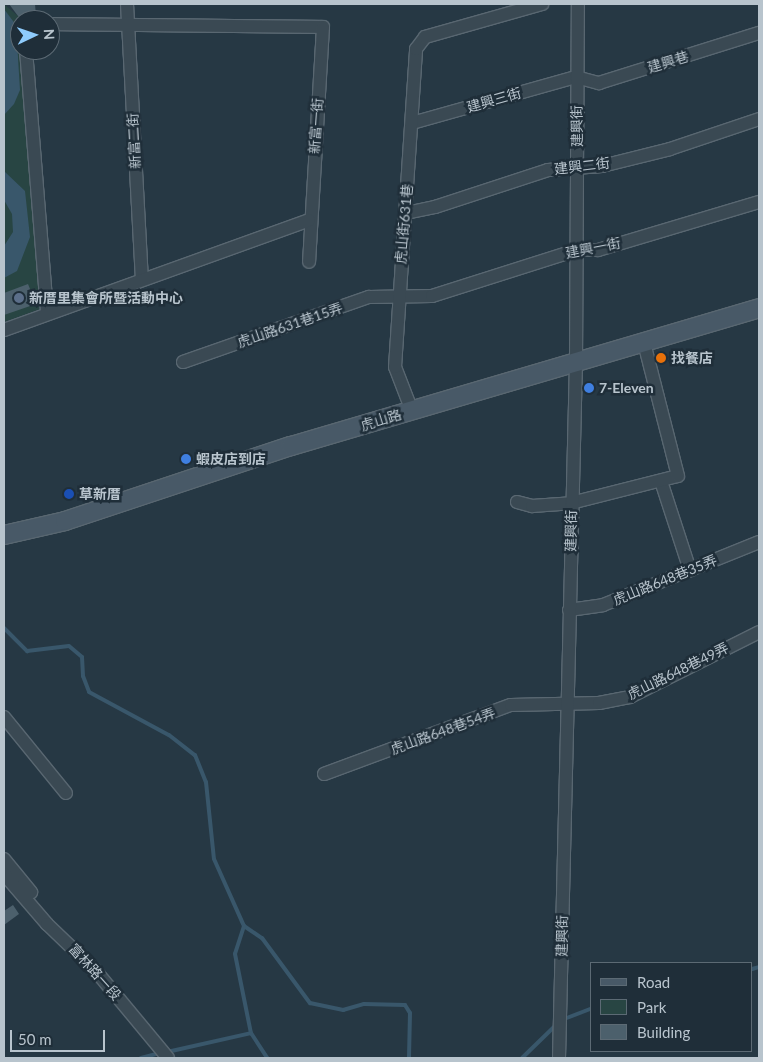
<!DOCTYPE html>
<meta charset="utf-8">
<style>
body{margin:0}
#map{position:relative;width:763px;height:1062px;overflow:hidden;background:#263844;font-family:Lato,"Noto Sans TC",sans-serif}
div>[style]{position:absolute}
.green>*{inset:0;background:#284543}
.water>*{inset:0;background:#39576b}
.stream>*{height:4px;margin:-2px;padding:0 2px;transform-origin:2px;border-radius:2px;background:#39576b}
.building>*{inset:0;background:#4c606c}
.roads{filter:drop-shadow(1px 0 #596771) drop-shadow(-1px 0 #596771) drop-shadow(0 1px #596771) drop-shadow(0 -1px #596771)}
.street>*{height:12px;margin:-6px;padding:0 6px;transform-origin:6px;border-radius:6px;background:#3a4953}
.secondary>*{height:18px;margin:-9px;padding:0 9px;transform-origin:9px;border-radius:9px;background:#485967}
.dots>*{width:14px;height:14px;translate:-50% -50%;box-sizing:border-box;border:2px solid #1f2e39;border-radius:50%}
span{translate:-50% -50%;white-space:nowrap;text-align:center;line-height:1.15;-webkit-text-stroke:5px #1f2e39;paint-order:stroke}
.street-label{font-size:14px;color:#b8c4cd}
.poi-label{font-size:14px;color:#b8c4cd;font-weight:700}
.left{translate:0 -50%;text-align:left}
.frame{position:absolute;inset:0;border:5px solid #b8c4cd;pointer-events:none}
.legend{position:absolute;left:590px;top:962px;width:162px;height:90px;box-sizing:border-box;background:#1f2e39;border:1px solid #5c6a74;margin:0;padding:6px 9px;list-style:none;font-size:15px;color:#b8c4cd}
.legend li{display:flex;align-items:center;gap:10px;height:25px}
.legend b{width:25px;border:1px solid #5c6a74}
.north{position:absolute;left:10px;top:10px;width:50px;height:50px;box-sizing:border-box;background:#1f2e39;border:1px solid #5c6a74;border-radius:50%;rotate:87deg;font-size:14px;font-weight:700;line-height:20px;text-align:center;color:#b8c4cd}
.north::after{content:'';display:block;margin:auto;width:18px;height:22px;background:#8ecbfc;clip-path:polygon(50% 0,100% 100%,50% 72%,0 100%)}
.scale{position:absolute;left:10px;top:1030px;width:95px;height:22px;box-sizing:border-box;border:2px solid #b8c4cd;border-top:0;padding-left:6px;font-size:15px;line-height:18px;white-space:nowrap;color:#b8c4cd;-webkit-text-stroke:4px #1f2e39;paint-order:stroke}
</style>
<div id="map">
<div class="green">
<i style="clip-path:polygon(4px 4px,19px 17px,40px 309px,4px 322px)"></i>
</div>
<div class="water">
<i style="clip-path:polygon(4px 9px,16px 25px,20px 90px,14px 104px,4px 115px)"></i>
<i style="clip-path:polygon(4px 171px,25px 191px,30px 237px,17px 271px,4px 278px,4px 246px,13px 232px,12px 214px,4px 200px)"></i>
</div>
<div class="stream">
<i style="left:4px;top:628px;width:33px;rotate:45deg"></i>
<i style="left:27px;top:651px;width:42px;rotate:-6.8deg"></i>
<i style="left:69px;top:646px;width:17px;rotate:40deg"></i>
<i style="left:82px;top:657px;width:19px;rotate:87deg"></i>
<i style="left:83px;top:676px;width:17px;rotate:69deg"></i>
<i style="left:89px;top:692px;width:91px;rotate:28.3deg"></i>
<i style="left:169px;top:735px;width:33px;rotate:38deg"></i>
<i style="left:195px;top:755px;width:29px;rotate:68deg"></i>
<i style="left:206px;top:782px;width:77px;rotate:84.1deg"></i>
<i style="left:214px;top:859px;width:73px;rotate:65.9deg"></i>
<i style="left:244px;top:926px;width:22px;rotate:34deg"></i>
<i style="left:262px;top:938px;width:81px;rotate:53.6deg"></i>
<i style="left:310px;top:1003px;width:34px;rotate:12deg"></i>
<i style="left:343px;top:1010px;width:22px;rotate:-16deg"></i>
<i style="left:364px;top:1004px;width:41px;rotate:1.4deg"></i>
<i style="left:405px;top:1005px;width:9px;rotate:58deg"></i>
<i style="left:410px;top:1013px;width:45px;rotate:91.3deg"></i>
<i style="left:244px;top:926px;width:29px;rotate:108deg"></i>
<i style="left:235px;top:954px;width:81px;rotate:78.6deg"></i>
<i style="left:251px;top:1033px;width:30px;rotate:57deg"></i>
<i style="left:752px;top:969px;width:7px;rotate:-16deg"></i>
<i style="left:564px;top:1019px;width:30px;rotate:-21deg"></i>
<i style="left:167px;top:1052px;width:86px;rotate:-12.7deg"></i>
<i style="left:141px;top:1058px;width:20px;rotate:-15deg"></i>
<i style="left:522px;top:1058px;width:47px;rotate:-44.1deg"></i>
</div>
<div class="building">
<i style="clip-path:polygon(9px 4px,35px 4px,36px 16px,18px 16px)"></i>
<i style="clip-path:polygon(28px 284px,36px 304px,4px 315px,4px 293px)"></i>
<i style="clip-path:polygon(13px 905px,19px 914px,4px 925px,4px 911px)"></i>
</div>
<div class="roads">
<div class="street">
<i style="left:127px;top:4px;width:275px;rotate:86.9deg"></i>
<i style="left:50px;top:24px;width:273px;rotate:0.6deg"></i>
<i style="left:323px;top:27px;width:235px;rotate:93.4deg"></i>
<i style="left:26px;top:50px;width:264px;rotate:85.4deg"></i>
<i style="left:412px;top:123px;width:170px;rotate:-15.7deg"></i>
<i style="left:576px;top:77px;width:24px;rotate:15deg"></i>
<i style="left:599px;top:83px;width:168px;rotate:-17.4deg"></i>
<i style="left:406px;top:213px;width:30px;rotate:-12deg"></i>
<i style="left:435px;top:207px;width:119px;rotate:-18.1deg"></i>
<i style="left:548px;top:170px;width:54px;rotate:-4.2deg"></i>
<i style="left:602px;top:166px;width:70px;rotate:-14deg"></i>
<i style="left:670px;top:149px;width:94px;rotate:-18.6deg"></i>
<i style="left:4px;top:330px;width:324px;rotate:-19.8deg"></i>
<i style="left:183px;top:362px;width:197px;rotate:-19.3deg"></i>
<i style="left:369px;top:297px;width:63px;rotate:-0.9deg"></i>
<i style="left:432px;top:296px;width:152px;rotate:-17.6deg"></i>
<i style="left:577px;top:250px;width:21px"></i>
<i style="left:598px;top:250px;width:168px;rotate:-16.6deg"></i>
<i style="left:412px;top:411px;width:47px;rotate:-111.1deg"></i>
<i style="left:395px;top:367px;width:319px;rotate:-86.2deg"></i>
<i style="left:416px;top:49px;width:15px;rotate:-53deg"></i>
<i style="left:425px;top:37px;width:122px;rotate:-15.8deg"></i>
<i style="left:661px;top:481px;width:94px;rotate:72deg"></i>
<i style="left:517px;top:502px;width:16px;rotate:15deg"></i>
<i style="left:532px;top:506px;width:39px;rotate:-4deg"></i>
<i style="left:571px;top:503px;width:110px;rotate:-14.2deg"></i>
<i style="left:678px;top:476px;width:137px;rotate:-104.3deg"></i>
<i style="left:569px;top:610px;width:34px;rotate:-8deg"></i>
<i style="left:603px;top:605px;width:168px;rotate:-22deg"></i>
<i style="left:4px;top:717px;width:98px;rotate:50.8deg"></i>
<i style="left:324px;top:774px;width:199px;rotate:-20.3deg"></i>
<i style="left:511px;top:705px;width:88px;rotate:-1.3deg"></i>
<i style="left:599px;top:703px;width:32px;rotate:-11deg"></i>
<i style="left:630px;top:697px;width:144px;rotate:-26.7deg"></i>
<i style="left:4px;top:859px;width:43px;rotate:50.7deg"></i>
<i style="left:4px;top:874px;width:66px;rotate:49.3deg"></i>
<i style="left:47px;top:924px;width:66px;rotate:43.8deg"></i>
<i style="left:95px;top:970px;width:114px;rotate:50.3deg"></i>
<i style="left:559px;top:1058px;width:696px;rotate:-88.6deg"></i>
<i style="left:576px;top:362px;width:358px;rotate:-89.7deg"></i>
</div>
<div class="secondary">
<i style="left:4px;top:535px;width:63px;rotate:-12.9deg"></i>
<i style="left:65px;top:521px;width:238px;rotate:-18.4deg"></i>
<i style="left:291px;top:446px;width:488px;rotate:-16.4deg"></i>
</div>
</div>
<div class="dots">
<i style="left:19px;top:298px;background:#5c6f8a"></i>
<i style="left:661px;top:358px;background:#e8710a"></i>
<i style="left:589px;top:388px;background:#3f7fe0"></i>
<i style="left:186px;top:459px;background:#3f7fe0"></i>
<i style="left:69px;top:494px;background:#1a4fb4"></i>
</div>
<div class="street-label">
<span style="left:668px;top:62px;rotate:-17deg">建興巷</span>
<span style="left:494px;top:100px;rotate:-16deg">建興三街</span>
<span style="left:316px;top:126px;rotate:-86deg">新富一街</span>
<span style="left:577px;top:126px;rotate:-91deg">建興街</span>
<span style="left:134px;top:141px;rotate:-93deg">新富二街</span>
<span style="left:582px;top:166px;rotate:-7deg">建興二街</span>
<span style="left:404px;top:224px;rotate:-85deg">虎山街631巷</span>
<span style="left:593px;top:248px;rotate:-11deg">建興一街</span>
<span style="left:290px;top:325px;rotate:-19deg">虎山路631巷15弄</span>
<span style="left:381px;top:420px;rotate:-17deg">虎山路</span>
<span style="left:571px;top:531px;rotate:-89deg">建興街</span>
<span style="left:665px;top:580px;rotate:-22deg">虎山路648巷35弄</span>
<span style="left:678px;top:671px;rotate:-26deg">虎山路648巷49弄</span>
<span style="left:443px;top:731px;rotate:-20deg">虎山路648巷54弄</span>
<span style="left:562px;top:936px;rotate:-89deg">建興街</span>
<span style="left:95px;top:972px;rotate:48deg">富林路一段</span>
</div>
<div class="poi-label">
<span class="left" style="left:29px;top:298px">新厝里集會所暨活動中心</span>
<span class="left" style="left:671px;top:358px">找餐店</span>
<span class="left" style="left:599px;top:388px">7-Eleven</span>
<span class="left" style="left:196px;top:459px">蝦皮店到店</span>
<span class="left" style="left:79px;top:494px">草新厝</span>
</div>
<div class="frame"></div>
<ul class="legend">
<li><b style="height:6px;background:#485967"></b>Road</li>
<li><b style="height:14px;background:#284543"></b>Park</li>
<li><b style="height:14px;background:#4c606c"></b>Building</li>
</ul>
<div class="north">N</div>
<div class="scale">50 m</div>
</div>
